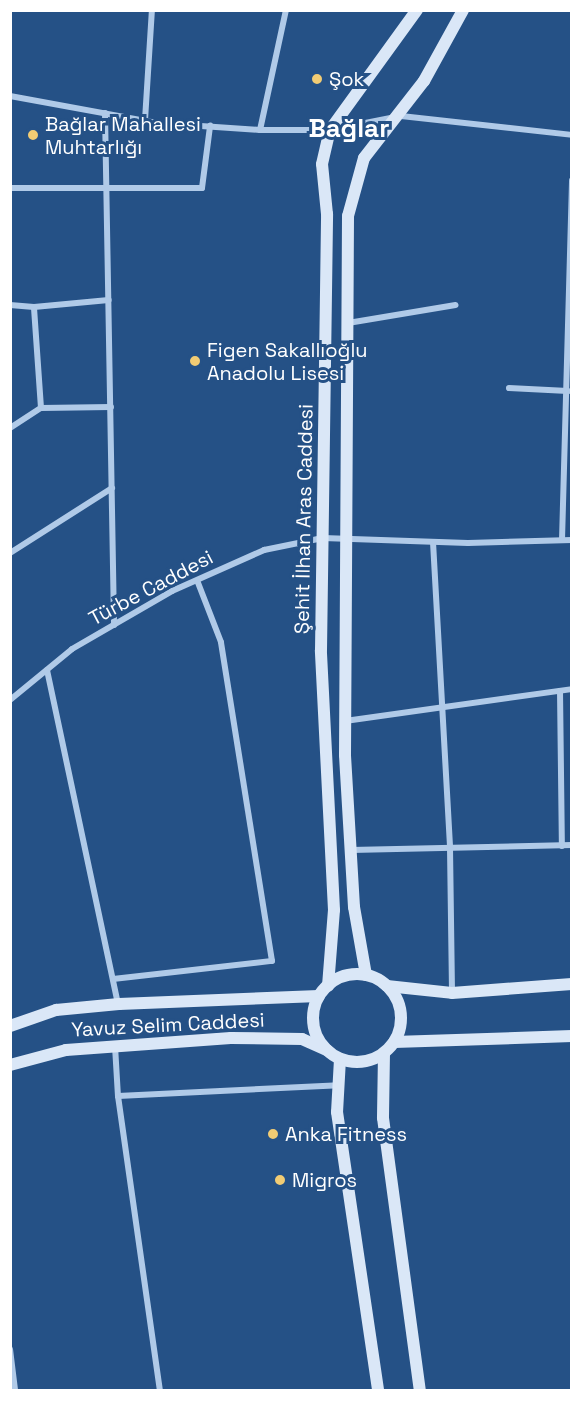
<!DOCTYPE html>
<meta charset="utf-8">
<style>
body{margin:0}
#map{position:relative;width:582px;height:1401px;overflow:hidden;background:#255186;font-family:"Space Grotesk",sans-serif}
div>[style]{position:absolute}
.street>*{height:6px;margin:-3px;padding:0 3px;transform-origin:3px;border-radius:3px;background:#b0cae8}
.secondary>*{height:12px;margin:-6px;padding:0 6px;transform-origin:6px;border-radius:6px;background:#dae7f7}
.secondary>.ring{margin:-6px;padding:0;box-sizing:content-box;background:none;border:12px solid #dae7f7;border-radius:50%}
.dots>*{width:16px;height:16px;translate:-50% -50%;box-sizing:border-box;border:3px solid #255186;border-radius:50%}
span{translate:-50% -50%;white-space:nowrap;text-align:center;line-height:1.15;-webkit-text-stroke:6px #255186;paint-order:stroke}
.poi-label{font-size:20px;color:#fff}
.left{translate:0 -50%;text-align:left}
.street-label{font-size:20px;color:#fff}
.district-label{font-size:26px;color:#fff;font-weight:700}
.frame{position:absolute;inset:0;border:12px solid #fff;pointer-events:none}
</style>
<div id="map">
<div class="street">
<i style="left:10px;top:96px;width:149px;rotate:10.4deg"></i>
<i style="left:157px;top:123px;width:103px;rotate:3.9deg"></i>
<i style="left:260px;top:130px;width:70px"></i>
<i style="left:330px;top:130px;width:72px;rotate:-11.2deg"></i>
<i style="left:401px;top:116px;width:172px;rotate:6.3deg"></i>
<i style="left:105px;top:113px;width:512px;rotate:88.99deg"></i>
<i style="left:145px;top:120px;width:110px;rotate:-86.4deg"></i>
<i style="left:260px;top:130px;width:123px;rotate:-77.8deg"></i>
<i style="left:10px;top:188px;width:192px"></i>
<i style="left:202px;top:188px;width:63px;rotate:-82.6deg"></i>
<i style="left:10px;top:305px;width:24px;rotate:5deg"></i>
<i style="left:348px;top:323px;width:109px;rotate:-9.5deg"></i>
<i style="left:509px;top:388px;width:59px;rotate:2.9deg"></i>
<i style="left:41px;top:408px;width:101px;rotate:-94deg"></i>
<i style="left:34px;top:307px;width:75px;rotate:-5.3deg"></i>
<i style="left:10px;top:428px;width:37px;rotate:-33deg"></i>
<i style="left:41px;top:408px;width:70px;rotate:-0.8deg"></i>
<i style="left:562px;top:540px;width:360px;rotate:-88.4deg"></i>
<i style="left:433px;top:542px;width:306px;rotate:86.8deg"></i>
<i style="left:450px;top:848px;width:145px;rotate:89.2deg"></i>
<i style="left:10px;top:553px;width:121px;rotate:-32.5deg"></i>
<i style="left:47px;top:670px;width:341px;rotate:78deg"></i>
<i style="left:560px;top:691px;width:155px;rotate:89.3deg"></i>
<i style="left:10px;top:700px;width:80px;rotate:-39.4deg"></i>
<i style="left:72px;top:649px;width:116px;rotate:-30.1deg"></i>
<i style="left:172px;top:591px;width:101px;rotate:-24deg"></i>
<i style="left:264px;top:550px;width:60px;rotate:-11.5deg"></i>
<i style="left:323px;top:538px;width:145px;rotate:2deg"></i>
<i style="left:468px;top:543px;width:104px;rotate:-1.7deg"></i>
<i style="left:345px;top:721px;width:229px;rotate:-8deg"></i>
<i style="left:351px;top:850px;width:221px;rotate:-1.3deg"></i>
<i style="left:113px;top:979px;width:160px;rotate:-6.5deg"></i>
<i style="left:272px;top:961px;width:323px;rotate:-99.1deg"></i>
<i style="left:221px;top:642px;width:66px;rotate:-111.2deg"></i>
<i style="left:115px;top:1046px;width:50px;rotate:86.6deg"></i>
<i style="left:118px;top:1096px;width:297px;rotate:81.9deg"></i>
<i style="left:118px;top:1096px;width:221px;rotate:-2.8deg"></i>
<i style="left:10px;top:1349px;width:41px;rotate:83deg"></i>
</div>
<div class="secondary">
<i class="ring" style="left:313px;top:974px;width:76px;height:76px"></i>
<i style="left:366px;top:975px;width:69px;rotate:-100deg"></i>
<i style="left:354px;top:907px;width:152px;rotate:-93.4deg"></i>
<i style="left:345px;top:755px;width:539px;rotate:-89.68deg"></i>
<i style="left:348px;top:216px;width:60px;rotate:-74.6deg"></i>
<i style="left:364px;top:158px;width:98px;rotate:-52.1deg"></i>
<i style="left:424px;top:81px;width:81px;rotate:-61.2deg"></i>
<i style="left:328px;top:986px;width:76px;rotate:-85.5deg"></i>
<i style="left:334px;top:910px;width:260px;rotate:-92.9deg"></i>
<i style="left:321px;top:650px;width:436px;rotate:-89.2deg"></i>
<i style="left:327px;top:214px;width:50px;rotate:-95.7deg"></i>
<i style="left:322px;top:164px;width:35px;rotate:-77deg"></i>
<i style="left:330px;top:130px;width:148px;rotate:-54.1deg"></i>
<i style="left:387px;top:986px;width:65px;rotate:6.1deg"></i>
<i style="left:452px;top:993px;width:120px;rotate:-4.3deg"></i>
<i style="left:10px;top:1026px;width:49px;rotate:-19.2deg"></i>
<i style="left:56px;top:1010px;width:63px;rotate:-5.4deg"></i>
<i style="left:119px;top:1004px;width:200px;rotate:-2.3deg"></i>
<i style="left:394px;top:1042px;width:178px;rotate:-1.9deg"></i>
<i style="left:384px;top:1053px;width:65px;rotate:90.9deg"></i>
<i style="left:383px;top:1118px;width:275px;rotate:82.3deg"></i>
<i style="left:340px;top:1059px;width:53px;rotate:93.2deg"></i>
<i style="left:337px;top:1112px;width:281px;rotate:81.6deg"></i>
<i style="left:10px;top:1065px;width:58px;rotate:-15deg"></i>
<i style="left:66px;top:1050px;width:165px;rotate:-4.2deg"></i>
<i style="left:231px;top:1038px;width:71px;rotate:0.8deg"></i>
<i style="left:302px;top:1039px;width:27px;rotate:24deg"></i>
</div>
<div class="dots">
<i style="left:317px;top:79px;background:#f2cc74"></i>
<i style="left:33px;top:135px;background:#f2cc74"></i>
<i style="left:195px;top:361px;background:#f2cc74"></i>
<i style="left:273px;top:1134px;background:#f2cc74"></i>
<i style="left:280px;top:1180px;background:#f2cc74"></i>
</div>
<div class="poi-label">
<span class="left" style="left:329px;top:79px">Şok</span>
<span class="left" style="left:45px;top:136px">Bağlar Mahallesi<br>Muhtarlığı</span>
<span class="left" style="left:207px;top:362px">Figen Sakallıoğlu<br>Anadolu Lisesi</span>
<span class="left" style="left:285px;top:1134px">Anka Fitness</span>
<span class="left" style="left:292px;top:1180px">Migros</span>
</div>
<div class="street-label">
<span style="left:304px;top:519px;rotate:-89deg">Şehit İlhan Aras Caddesi</span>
<span style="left:151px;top:588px;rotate:-28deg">Türbe Caddesi</span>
<span style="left:168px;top:1025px;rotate:-3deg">Yavuz Selim Caddesi</span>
</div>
<div class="district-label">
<span style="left:349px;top:129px">Bağlar</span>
</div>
<div class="frame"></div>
</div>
